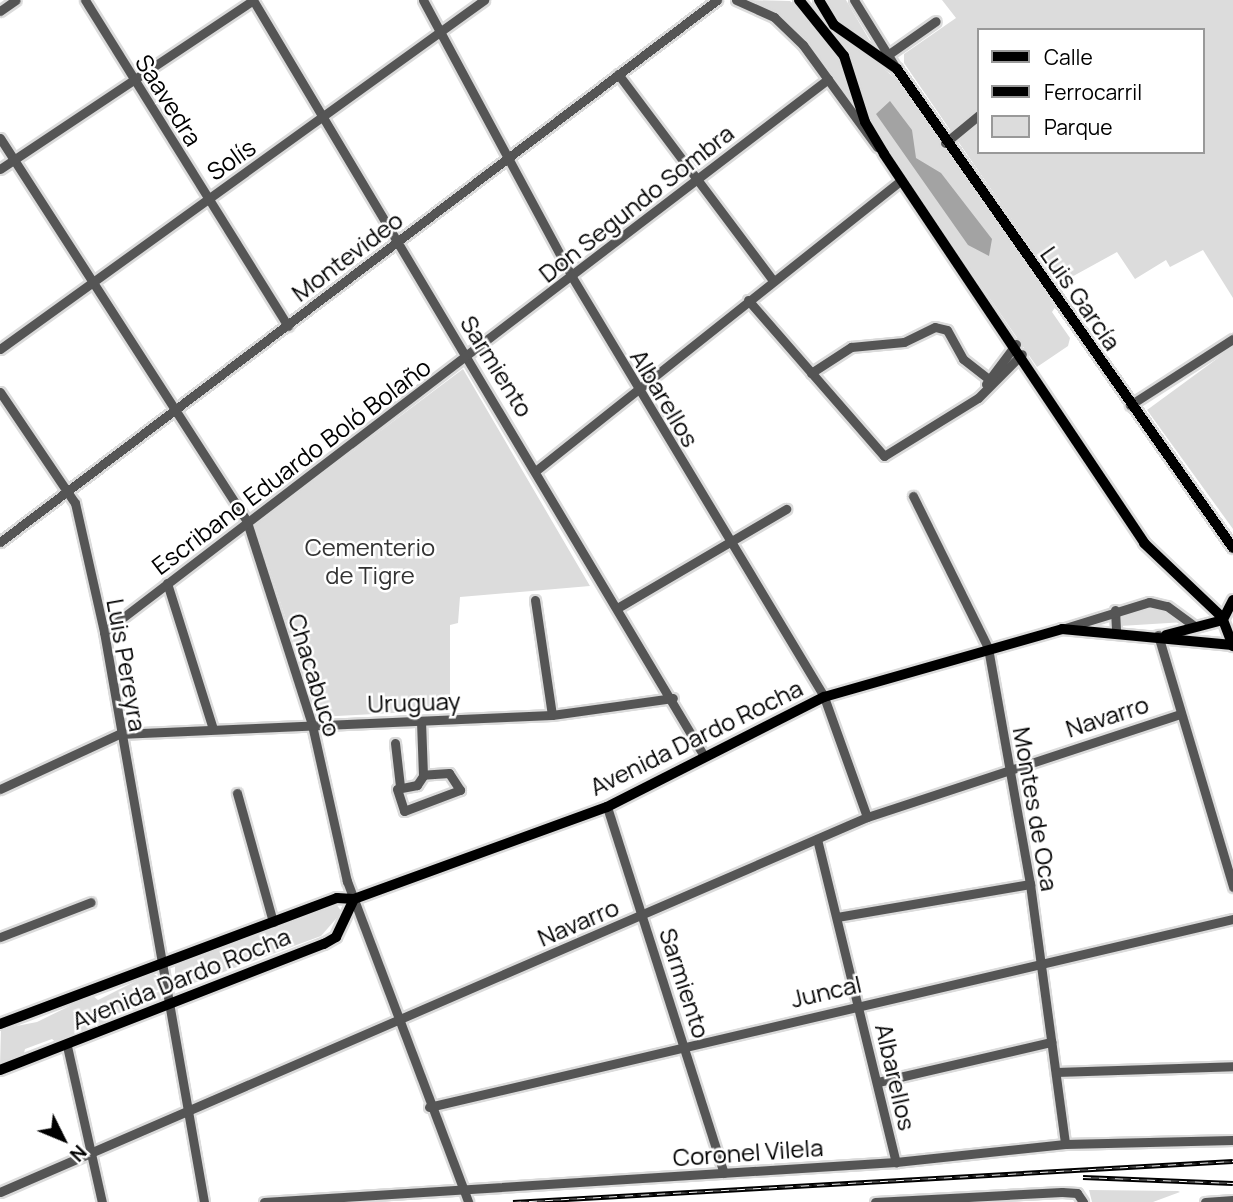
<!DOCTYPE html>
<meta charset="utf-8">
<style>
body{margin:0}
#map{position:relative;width:1233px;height:1202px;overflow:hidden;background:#fff;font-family:Manrope,sans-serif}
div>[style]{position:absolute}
.green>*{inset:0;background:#dcdcdc}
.water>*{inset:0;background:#a3a3a3}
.roads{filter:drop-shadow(2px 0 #dbdbdb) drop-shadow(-2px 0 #dbdbdb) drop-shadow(0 2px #dbdbdb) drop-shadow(0 -2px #dbdbdb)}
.minor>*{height:9px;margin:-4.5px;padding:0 4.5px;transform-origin:4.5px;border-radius:4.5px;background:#555}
.major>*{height:10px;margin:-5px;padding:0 5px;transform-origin:5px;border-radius:5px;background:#000}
.rail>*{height:5px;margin-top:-2.5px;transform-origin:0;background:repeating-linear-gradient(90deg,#fff 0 8px,#000 0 16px);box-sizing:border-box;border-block:2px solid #000}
span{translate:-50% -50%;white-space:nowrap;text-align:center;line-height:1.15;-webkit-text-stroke:5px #fff;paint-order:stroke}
.street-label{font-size:24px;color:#000}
.park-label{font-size:24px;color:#333}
.legend{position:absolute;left:977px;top:28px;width:228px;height:126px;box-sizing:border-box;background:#fff;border:2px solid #999;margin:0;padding:9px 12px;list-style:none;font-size:21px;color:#000}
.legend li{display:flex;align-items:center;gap:14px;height:35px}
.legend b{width:35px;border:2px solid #999}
.north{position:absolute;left:28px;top:1104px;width:70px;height:70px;-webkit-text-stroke:5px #fff;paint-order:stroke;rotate:133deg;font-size:19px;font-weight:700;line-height:28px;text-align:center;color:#000}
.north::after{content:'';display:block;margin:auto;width:24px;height:32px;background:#000;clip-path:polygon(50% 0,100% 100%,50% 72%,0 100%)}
</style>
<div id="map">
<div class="green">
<i style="clip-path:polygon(747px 0,790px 1px,806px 13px,842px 65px,854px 109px,795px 29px)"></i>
<i style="clip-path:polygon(823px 0,846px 0,873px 46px,845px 29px)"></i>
<i style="clip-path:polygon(evenodd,942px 0,1233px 0,1233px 298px,1203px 250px,1170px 267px,1166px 260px,1135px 279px,1117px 252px,1057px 285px,904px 63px,904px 54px,956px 18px,942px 0,979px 30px,1203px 30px,1203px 152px,979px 152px,979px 30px)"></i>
<i style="clip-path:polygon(825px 20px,896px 79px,919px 109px,1056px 306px,1052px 312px,1070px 338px,1068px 346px,1037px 367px,877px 134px,847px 54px)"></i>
<i style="clip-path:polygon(1233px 347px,1233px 529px,1147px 410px)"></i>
<i style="clip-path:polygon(463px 369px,590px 586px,460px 597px,458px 623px,450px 625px,450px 710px,318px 717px,255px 525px)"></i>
<i style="clip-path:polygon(1154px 605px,1185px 622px,1120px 626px,1119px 614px)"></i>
<i style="clip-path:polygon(336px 904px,342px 912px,321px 936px,175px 990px,175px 966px)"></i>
<i style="clip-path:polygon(152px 973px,160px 978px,161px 1002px,115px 1014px,113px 1023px,58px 1044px,52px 1039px,25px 1049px,23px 1057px,0 1066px,1px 1029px,37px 1022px,92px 995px,98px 1000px)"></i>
<i style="clip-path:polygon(1089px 1190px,1178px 1191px,1180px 1192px,1153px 1202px,1092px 1202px)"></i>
</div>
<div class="water">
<i style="clip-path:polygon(890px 101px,912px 130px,916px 158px,941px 173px,992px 239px,989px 256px,968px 245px,876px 114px)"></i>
</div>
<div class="roads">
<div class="minor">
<i style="left:85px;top:0;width:384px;rotate:58.1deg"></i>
<i style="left:253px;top:0;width:880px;rotate:59.18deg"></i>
<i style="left:423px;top:0;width:315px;rotate:61.7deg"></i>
<i style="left:572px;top:277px;width:490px;rotate:59deg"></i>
<i style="left:824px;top:697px;width:127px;rotate:70.3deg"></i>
<i style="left:736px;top:0;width:42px;rotate:24.1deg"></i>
<i style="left:774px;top:17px;width:40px;rotate:44deg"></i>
<i style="left:803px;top:45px;width:126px;rotate:54deg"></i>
<i style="left:854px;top:0;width:80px;rotate:58.3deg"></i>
<i style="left:0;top:11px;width:19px;rotate:-35deg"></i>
<i style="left:889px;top:54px;width:57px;rotate:-35.1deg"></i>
<i style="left:618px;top:74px;width:256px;rotate:53.1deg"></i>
<i style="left:0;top:138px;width:457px;rotate:57.2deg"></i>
<i style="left:247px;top:522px;width:213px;rotate:72.2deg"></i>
<i style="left:312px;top:725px;width:160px;rotate:77.4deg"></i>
<i style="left:347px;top:881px;width:343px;rotate:69.3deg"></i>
<i style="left:945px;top:143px;width:44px;rotate:-39.5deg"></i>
<i style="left:0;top:169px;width:304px;rotate:-33.7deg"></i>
<i style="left:748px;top:300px;width:207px;rotate:48.9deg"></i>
<i style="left:884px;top:456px;width:110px;rotate:-31.7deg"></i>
<i style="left:978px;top:398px;width:62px;rotate:-45deg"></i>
<i style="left:0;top:349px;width:597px;rotate:-35.79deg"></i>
<i style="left:811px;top:373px;width:48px;rotate:-33deg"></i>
<i style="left:851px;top:347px;width:53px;rotate:-5.4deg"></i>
<i style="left:904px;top:342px;width:34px;rotate:-26deg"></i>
<i style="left:935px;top:327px;width:12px;rotate:14deg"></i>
<i style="left:947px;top:330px;width:33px;rotate:61deg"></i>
<i style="left:963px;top:359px;width:37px;rotate:38deg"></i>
<i style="left:986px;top:384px;width:50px;rotate:-53.1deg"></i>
<i style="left:0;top:392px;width:134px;rotate:56deg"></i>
<i style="left:75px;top:503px;width:132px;rotate:77.3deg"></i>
<i style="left:104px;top:632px;width:579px;rotate:80.05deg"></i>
<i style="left:1130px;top:405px;width:122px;rotate:-32.7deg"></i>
<i style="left:538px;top:469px;width:464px;rotate:-38.5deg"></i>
<i style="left:913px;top:496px;width:169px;rotate:63.7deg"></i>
<i style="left:988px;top:648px;width:240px;rotate:79.9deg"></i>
<i style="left:1030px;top:884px;width:262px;rotate:82.3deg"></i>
<i style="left:0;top:542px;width:899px;rotate:-37.09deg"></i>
<i style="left:167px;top:583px;width:150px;rotate:72.5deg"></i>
<i style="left:535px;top:600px;width:116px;rotate:81.6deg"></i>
<i style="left:619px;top:607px;width:194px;rotate:-30.4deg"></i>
<i style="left:1115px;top:610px;width:22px;rotate:87deg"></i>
<i style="left:1062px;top:629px;width:91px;rotate:-17.2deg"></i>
<i style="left:1149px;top:602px;width:18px;rotate:13deg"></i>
<i style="left:1167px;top:606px;width:32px;rotate:36deg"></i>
<i style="left:104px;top:632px;width:911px;rotate:-37.37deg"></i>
<i style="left:1158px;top:635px;width:263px;rotate:73.4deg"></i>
<i style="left:421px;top:721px;width:55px;rotate:87.9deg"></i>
<i style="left:423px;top:776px;width:11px;rotate:124deg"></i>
<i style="left:417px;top:785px;width:20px;rotate:169deg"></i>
<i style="left:397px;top:789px;width:23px;rotate:72deg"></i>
<i style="left:404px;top:811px;width:60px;rotate:-20.6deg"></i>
<i style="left:460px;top:790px;width:20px;rotate:-123deg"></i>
<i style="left:449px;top:773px;width:26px;rotate:176deg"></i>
<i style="left:395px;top:743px;width:43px;rotate:83.4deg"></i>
<i style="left:0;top:789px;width:131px;rotate:-24.8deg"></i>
<i style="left:119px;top:734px;width:433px;rotate:-2.5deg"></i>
<i style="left:552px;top:715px;width:122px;rotate:-8deg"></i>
<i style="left:237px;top:793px;width:134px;rotate:74.4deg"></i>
<i style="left:607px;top:807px;width:384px;rotate:72.3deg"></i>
<i style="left:817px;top:839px;width:333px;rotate:76.3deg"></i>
<i style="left:837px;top:917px;width:196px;rotate:-9.7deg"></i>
<i style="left:0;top:937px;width:97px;rotate:-21deg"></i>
<i style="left:67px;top:1046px;width:160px;rotate:77.4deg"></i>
<i style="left:1056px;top:1072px;width:177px;rotate:-1.9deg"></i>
<i style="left:878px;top:1082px;width:178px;rotate:-13deg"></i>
<i style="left:429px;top:1107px;width:826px;rotate:-13.16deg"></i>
<i style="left:0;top:1192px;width:945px;rotate:-23.39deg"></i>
<i style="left:867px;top:817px;width:330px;rotate:-18.2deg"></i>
<i style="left:264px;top:1202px;width:633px;rotate:-3.62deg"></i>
<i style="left:896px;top:1162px;width:170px;rotate:-6.1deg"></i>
<i style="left:1065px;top:1144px;width:168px;rotate:-1.4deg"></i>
<i style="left:875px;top:1202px;width:187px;rotate:-3.1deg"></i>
<i style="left:1062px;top:1192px;width:15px;rotate:4deg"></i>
<i style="left:1077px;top:1193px;width:11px;rotate:56deg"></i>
<i style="left:1205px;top:1202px;width:28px;rotate:-4deg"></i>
</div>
<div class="major">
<i style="left:799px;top:0;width:72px;rotate:51.2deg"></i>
<i style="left:844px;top:56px;width:69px;rotate:72.3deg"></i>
<i style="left:865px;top:122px;width:37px;rotate:59deg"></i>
<i style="left:884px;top:154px;width:468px;rotate:56.2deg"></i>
<i style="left:1144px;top:543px;width:109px;rotate:43.5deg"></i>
<i style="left:819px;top:0;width:29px;rotate:59deg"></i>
<i style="left:834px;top:25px;width:77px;rotate:34.9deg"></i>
<i style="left:897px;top:69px;width:585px;rotate:54.95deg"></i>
<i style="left:1233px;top:600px;width:22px;rotate:117deg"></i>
<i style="left:1223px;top:620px;width:28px;rotate:69deg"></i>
<i style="left:1166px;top:635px;width:59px;rotate:-14.7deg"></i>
<i style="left:0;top:1024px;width:360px;rotate:-20.5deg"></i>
<i style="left:337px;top:898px;width:17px;rotate:3deg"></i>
<i style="left:354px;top:899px;width:269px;rotate:-20deg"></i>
<i style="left:607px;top:807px;width:243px;rotate:-26.9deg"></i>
<i style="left:824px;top:697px;width:248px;rotate:-15.9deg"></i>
<i style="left:1062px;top:629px;width:171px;rotate:5.4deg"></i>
<i style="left:0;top:1070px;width:348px;rotate:-21.3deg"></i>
<i style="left:324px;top:944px;width:14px;rotate:-30deg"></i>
<i style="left:336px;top:937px;width:42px;rotate:-64.7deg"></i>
</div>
</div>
<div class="rail">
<i style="left:1083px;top:1177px;width:150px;rotate:2.3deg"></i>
<i style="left:513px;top:1202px;width:721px;rotate:-3.26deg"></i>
</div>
<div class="street-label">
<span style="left:169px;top:100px;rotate:58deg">Saavedra</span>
<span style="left:231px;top:159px;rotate:-35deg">Solís</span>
<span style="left:636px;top:203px;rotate:-38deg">Don Segundo Sombra</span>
<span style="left:347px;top:256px;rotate:-37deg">Montevideo</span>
<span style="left:1081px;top:298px;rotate:55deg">Luis García</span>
<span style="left:497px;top:366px;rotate:58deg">Sarmiento</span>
<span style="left:665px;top:398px;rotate:59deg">Albarellos</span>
<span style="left:291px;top:466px;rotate:-37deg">Escribano Eduardo Boló Bolaño</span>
<span style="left:127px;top:665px;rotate:80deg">Luis Pereyra</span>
<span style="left:315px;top:675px;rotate:73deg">Chacabuco</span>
<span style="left:414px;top:702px;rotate:-2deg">Uruguay</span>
<span style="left:1107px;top:716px;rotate:-18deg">Navarro</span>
<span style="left:696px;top:737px;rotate:-26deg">Avenida Dardo Rocha</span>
<span style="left:1036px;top:809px;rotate:80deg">Montes de Oca</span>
<span style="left:578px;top:922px;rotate:-23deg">Navarro</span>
<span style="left:181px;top:978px;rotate:-22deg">Avenida Dardo Rocha</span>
<span style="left:685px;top:983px;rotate:72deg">Sarmiento</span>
<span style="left:826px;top:991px;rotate:-13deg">Juncal</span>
<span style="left:896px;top:1077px;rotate:77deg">Albarellos</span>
<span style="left:748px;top:1152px;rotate:-4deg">Coronel Vilela</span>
</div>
<div class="park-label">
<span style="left:370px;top:561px">Cementerio<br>de Tigre</span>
</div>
<ul class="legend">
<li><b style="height:9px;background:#000"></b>Calle</li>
<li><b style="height:9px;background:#000"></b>Ferrocarril</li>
<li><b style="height:19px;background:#dcdcdc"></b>Parque</li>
</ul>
<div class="north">N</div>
</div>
